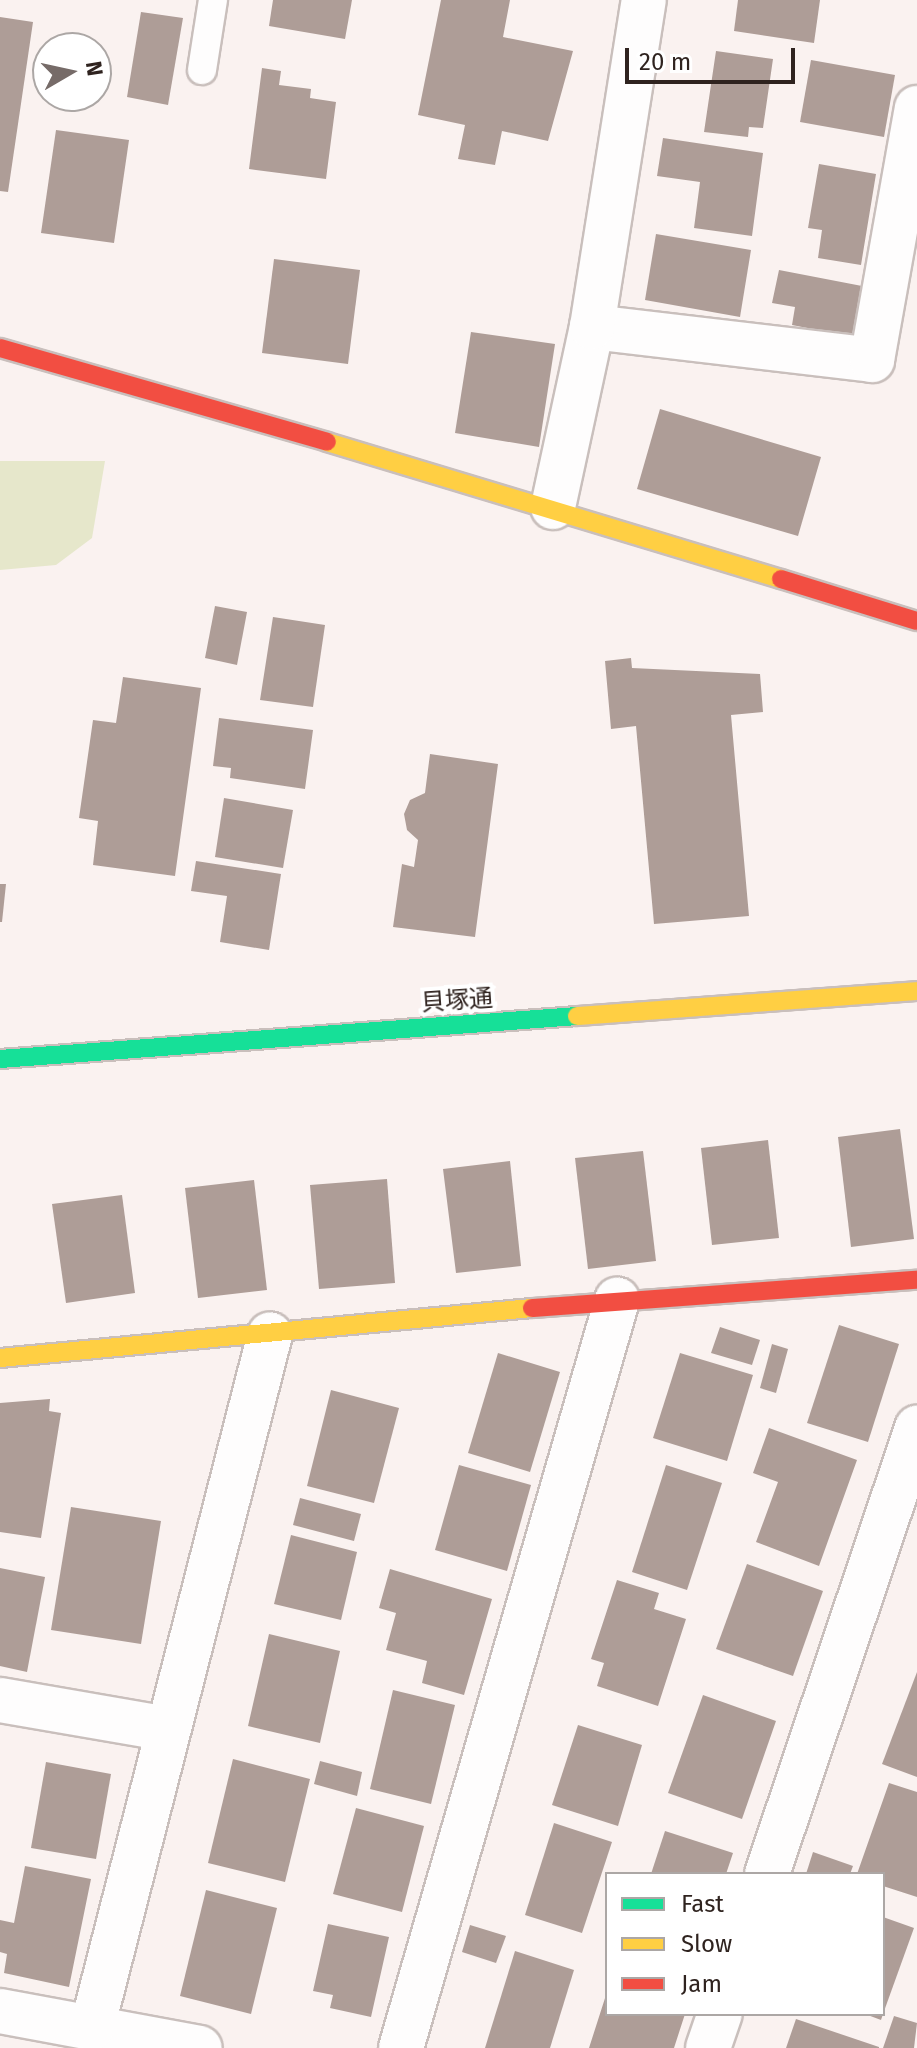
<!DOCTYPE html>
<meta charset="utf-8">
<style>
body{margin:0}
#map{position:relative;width:917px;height:2048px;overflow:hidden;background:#faf2f0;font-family:"Fira Sans","Noto Sans JP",sans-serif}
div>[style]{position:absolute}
.green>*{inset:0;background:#e6e7cb}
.building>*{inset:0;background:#ae9d97}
.roads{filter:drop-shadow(2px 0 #c9bfbc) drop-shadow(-2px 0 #c9bfbc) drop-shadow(0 2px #c9bfbc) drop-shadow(0 -2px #c9bfbc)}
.lane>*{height:28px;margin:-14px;padding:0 14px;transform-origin:14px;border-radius:14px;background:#fefdfd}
.street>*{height:44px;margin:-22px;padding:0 22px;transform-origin:22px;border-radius:22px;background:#fefdfd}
.fast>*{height:18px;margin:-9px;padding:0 9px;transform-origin:9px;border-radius:9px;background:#16e098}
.slow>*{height:18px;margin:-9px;padding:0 9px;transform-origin:9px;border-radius:9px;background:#ffcf43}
.jam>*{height:18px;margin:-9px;padding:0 9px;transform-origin:9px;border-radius:9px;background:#f24e42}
span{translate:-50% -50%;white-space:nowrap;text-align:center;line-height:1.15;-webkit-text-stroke:8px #fff;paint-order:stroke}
.street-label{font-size:24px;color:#2f231f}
.legend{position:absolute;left:605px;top:1872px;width:280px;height:144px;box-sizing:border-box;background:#fff;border:2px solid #aca7a5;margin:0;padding:10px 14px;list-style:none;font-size:24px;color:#2f231f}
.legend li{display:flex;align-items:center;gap:16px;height:40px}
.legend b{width:40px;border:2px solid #aca7a5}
.north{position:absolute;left:32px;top:32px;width:80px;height:80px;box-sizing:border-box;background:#fff;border:2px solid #aca7a5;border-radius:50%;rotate:81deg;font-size:22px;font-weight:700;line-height:32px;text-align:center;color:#2f231f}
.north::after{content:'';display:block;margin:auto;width:28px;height:36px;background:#766b68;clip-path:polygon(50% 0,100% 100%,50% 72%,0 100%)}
.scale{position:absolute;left:625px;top:48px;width:170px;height:36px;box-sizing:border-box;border:4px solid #2f231f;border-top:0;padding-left:10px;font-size:24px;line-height:28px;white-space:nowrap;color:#2f231f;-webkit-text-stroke:6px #fff;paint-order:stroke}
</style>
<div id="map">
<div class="green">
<i style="clip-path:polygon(0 461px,105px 461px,92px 538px,56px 565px,0 570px)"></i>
</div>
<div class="building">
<i style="clip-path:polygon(273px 0,352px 0,345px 39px,269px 26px)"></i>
<i style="clip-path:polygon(441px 0,510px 0,503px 37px,573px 51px,548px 141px,502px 131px,495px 165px,458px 159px,465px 125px,418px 115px)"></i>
<i style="clip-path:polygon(738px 0,820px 0,814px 43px,734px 31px)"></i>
<i style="clip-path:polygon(141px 12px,183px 18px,168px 105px,127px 97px)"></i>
<i style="clip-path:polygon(0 17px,33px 22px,8px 192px,0 191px)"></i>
<i style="clip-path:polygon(716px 51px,773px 59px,763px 128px,749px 127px,748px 137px,704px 132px)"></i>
<i style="clip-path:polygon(811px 60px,895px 75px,884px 137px,800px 122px)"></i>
<i style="clip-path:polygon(262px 68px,281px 71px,279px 85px,311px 89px,310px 98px,336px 102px,326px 179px,249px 169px)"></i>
<i style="clip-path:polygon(56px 130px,129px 140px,114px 243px,41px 233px)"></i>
<i style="clip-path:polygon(663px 138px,763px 153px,752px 236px,694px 228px,700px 182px,657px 176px)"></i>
<i style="clip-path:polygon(819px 164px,876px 174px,861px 265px,818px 258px,822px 230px,808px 228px)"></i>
<i style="clip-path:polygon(656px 234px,751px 250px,740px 317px,645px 300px)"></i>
<i style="clip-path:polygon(274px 259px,360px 270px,348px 364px,262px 353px)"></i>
<i style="clip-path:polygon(779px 270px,862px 286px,853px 337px,792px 325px,795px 307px,772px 303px)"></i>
<i style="clip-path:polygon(471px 332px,555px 344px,539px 447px,455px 433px)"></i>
<i style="clip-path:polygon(660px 409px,821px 457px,798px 536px,637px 489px)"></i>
<i style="clip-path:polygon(215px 606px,247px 612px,237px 665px,205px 658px)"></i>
<i style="clip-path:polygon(273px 617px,325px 625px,313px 707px,260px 700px)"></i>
<i style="clip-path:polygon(631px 658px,632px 668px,760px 674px,763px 712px,731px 715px,749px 916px,654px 924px,636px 726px,611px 729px,605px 661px)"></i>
<i style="clip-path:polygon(123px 677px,201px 688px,175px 876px,93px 865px,98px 821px,79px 818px,93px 720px,116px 723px)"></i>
<i style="clip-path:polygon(219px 718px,313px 730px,305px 789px,230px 778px,231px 768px,213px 766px)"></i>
<i style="clip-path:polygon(430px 754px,498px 764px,475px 937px,393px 927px,402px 864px,414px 867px,418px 840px,407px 830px,404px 814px,410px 800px,425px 793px)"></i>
<i style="clip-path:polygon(224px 798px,293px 810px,283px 868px,215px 857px)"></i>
<i style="clip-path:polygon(196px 861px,281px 874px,269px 950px,220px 942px,227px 896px,191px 891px)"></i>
<i style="clip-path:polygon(0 884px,6px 884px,2px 922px,0 922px)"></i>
<i style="clip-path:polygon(900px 1129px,914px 1239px,851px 1247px,838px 1137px)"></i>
<i style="clip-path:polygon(768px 1140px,779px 1238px,712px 1245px,701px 1148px)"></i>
<i style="clip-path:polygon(643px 1151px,656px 1261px,588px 1269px,575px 1158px)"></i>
<i style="clip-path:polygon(510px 1161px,521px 1266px,456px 1273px,443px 1169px)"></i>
<i style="clip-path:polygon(387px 1179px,395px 1283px,319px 1289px,310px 1185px)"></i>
<i style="clip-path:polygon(254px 1180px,267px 1290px,198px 1298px,185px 1188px)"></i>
<i style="clip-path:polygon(122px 1195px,135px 1293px,66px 1303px,52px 1204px)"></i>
<i style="clip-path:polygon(839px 1325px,899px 1344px,868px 1442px,807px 1423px)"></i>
<i style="clip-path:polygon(720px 1327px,760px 1340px,752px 1365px,711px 1353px)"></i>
<i style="clip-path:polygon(772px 1344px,788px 1349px,776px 1393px,760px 1388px)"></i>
<i style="clip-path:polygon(498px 1353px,560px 1372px,530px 1472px,468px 1453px)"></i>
<i style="clip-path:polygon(680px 1353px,753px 1375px,727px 1461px,653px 1438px)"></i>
<i style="clip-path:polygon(331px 1390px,399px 1408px,374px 1503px,307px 1486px)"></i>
<i style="clip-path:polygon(50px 1399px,49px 1411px,61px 1413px,41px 1538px,0 1532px,0 1403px)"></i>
<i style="clip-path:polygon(769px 1428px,857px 1460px,819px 1566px,756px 1542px,778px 1482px,753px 1473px)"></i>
<i style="clip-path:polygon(459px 1465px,531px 1485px,507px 1571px,435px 1550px)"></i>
<i style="clip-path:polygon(666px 1465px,722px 1483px,687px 1590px,632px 1572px)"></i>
<i style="clip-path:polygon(300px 1498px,361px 1514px,354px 1541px,293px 1525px)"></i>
<i style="clip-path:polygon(71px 1507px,161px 1521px,141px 1644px,51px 1630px)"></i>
<i style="clip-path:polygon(291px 1535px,357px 1552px,341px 1620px,274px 1604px)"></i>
<i style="clip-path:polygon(747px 1564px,823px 1591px,793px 1676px,716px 1649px)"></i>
<i style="clip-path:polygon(0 1568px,45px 1577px,27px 1672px,0 1666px)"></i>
<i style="clip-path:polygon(390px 1569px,492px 1599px,464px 1695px,422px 1683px,427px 1661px,386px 1650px,396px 1613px,379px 1608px)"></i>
<i style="clip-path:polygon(617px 1580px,659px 1593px,654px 1609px,686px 1619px,658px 1706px,597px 1686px,604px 1663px,591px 1659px)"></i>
<i style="clip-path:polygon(269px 1634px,340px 1651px,320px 1743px,248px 1726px)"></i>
<i style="clip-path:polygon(917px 1672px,917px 1777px,882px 1764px)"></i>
<i style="clip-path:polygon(393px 1690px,455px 1705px,431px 1804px,370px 1789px)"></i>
<i style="clip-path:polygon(703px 1695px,776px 1721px,742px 1819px,668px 1793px)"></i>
<i style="clip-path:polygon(578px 1725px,642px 1745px,618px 1826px,552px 1805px)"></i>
<i style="clip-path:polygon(233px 1759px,310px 1779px,285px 1882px,208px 1863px)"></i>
<i style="clip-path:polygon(320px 1761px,362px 1772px,357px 1796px,314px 1784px)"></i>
<i style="clip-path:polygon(46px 1762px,111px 1774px,96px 1859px,31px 1848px)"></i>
<i style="clip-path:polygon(889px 1783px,917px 1792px,917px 1897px,883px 1886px,883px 1874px,857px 1874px)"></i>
<i style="clip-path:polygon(356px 1808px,424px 1826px,402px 1912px,333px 1894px)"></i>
<i style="clip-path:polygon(554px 1823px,612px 1842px,582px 1933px,525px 1915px)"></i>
<i style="clip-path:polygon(665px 1831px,733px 1853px,726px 1874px,651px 1874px)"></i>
<i style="clip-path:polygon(813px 1852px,853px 1866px,850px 1874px,806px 1874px)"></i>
<i style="clip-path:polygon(25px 1866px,91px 1879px,69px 1987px,4px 1973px,7px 1954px,0 1952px,0 1920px,14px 1923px)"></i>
<i style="clip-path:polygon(206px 1890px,277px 1908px,251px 2014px,180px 1996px)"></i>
<i style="clip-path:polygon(883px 1917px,914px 1928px,883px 2014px)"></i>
<i style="clip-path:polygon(328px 1924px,389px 1937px,371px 2017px,330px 2008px,333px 1995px,313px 1991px)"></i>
<i style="clip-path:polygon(470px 1925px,506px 1936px,496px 1963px,462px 1952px)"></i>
<i style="clip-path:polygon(515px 1951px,574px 1970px,550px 2048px,485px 2048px)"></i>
<i style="clip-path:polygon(606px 1995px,607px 2014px,685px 2014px,674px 2048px,589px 2048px)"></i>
<i style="clip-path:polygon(865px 2014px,883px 2014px,881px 2020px)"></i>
<i style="clip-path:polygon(894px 2016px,917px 2023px,914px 2048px,883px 2048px)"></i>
<i style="clip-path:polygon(796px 2019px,879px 2047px,879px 2048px,786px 2048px)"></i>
</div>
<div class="roads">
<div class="lane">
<i style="left:202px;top:70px;width:71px;rotate:-81.1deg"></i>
</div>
<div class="street">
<i style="left:592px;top:327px;width:282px;rotate:6.7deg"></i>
<i style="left:872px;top:360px;width:256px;rotate:-79.9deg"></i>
<i style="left:553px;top:507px;width:184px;rotate:-77.8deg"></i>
<i style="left:592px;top:327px;width:331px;rotate:-81deg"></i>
<i style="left:0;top:1700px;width:170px;rotate:9.8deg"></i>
<i style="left:767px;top:1874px;width:471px;rotate:-71.4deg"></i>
<i style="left:0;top:2011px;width:203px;rotate:10.5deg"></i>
<i style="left:92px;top:2028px;width:716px;rotate:-75.61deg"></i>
<i style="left:401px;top:2048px;width:779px;rotate:-73.89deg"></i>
<i style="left:708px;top:2048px;width:36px;rotate:-71deg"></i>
</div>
<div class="fast">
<i style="left:0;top:1059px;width:579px;rotate:-4.26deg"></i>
</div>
<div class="slow">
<i style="left:327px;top:442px;width:474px;rotate:16.8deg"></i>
<i style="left:577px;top:1016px;width:341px;rotate:-4.2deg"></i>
<i style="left:0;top:1358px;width:534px;rotate:-5.37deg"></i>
</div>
<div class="jam">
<i style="left:0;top:348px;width:340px;rotate:16deg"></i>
<i style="left:781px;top:579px;width:142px;rotate:17.2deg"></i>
<i style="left:532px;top:1308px;width:386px;rotate:-4.2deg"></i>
</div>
</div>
<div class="street-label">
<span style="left:457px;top:1001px;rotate:-4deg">貝塚通</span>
</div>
<ul class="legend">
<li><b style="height:10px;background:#16e098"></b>Fast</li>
<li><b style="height:10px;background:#ffcf43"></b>Slow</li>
<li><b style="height:10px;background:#f24e42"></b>Jam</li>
</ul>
<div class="north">N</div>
<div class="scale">20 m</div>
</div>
